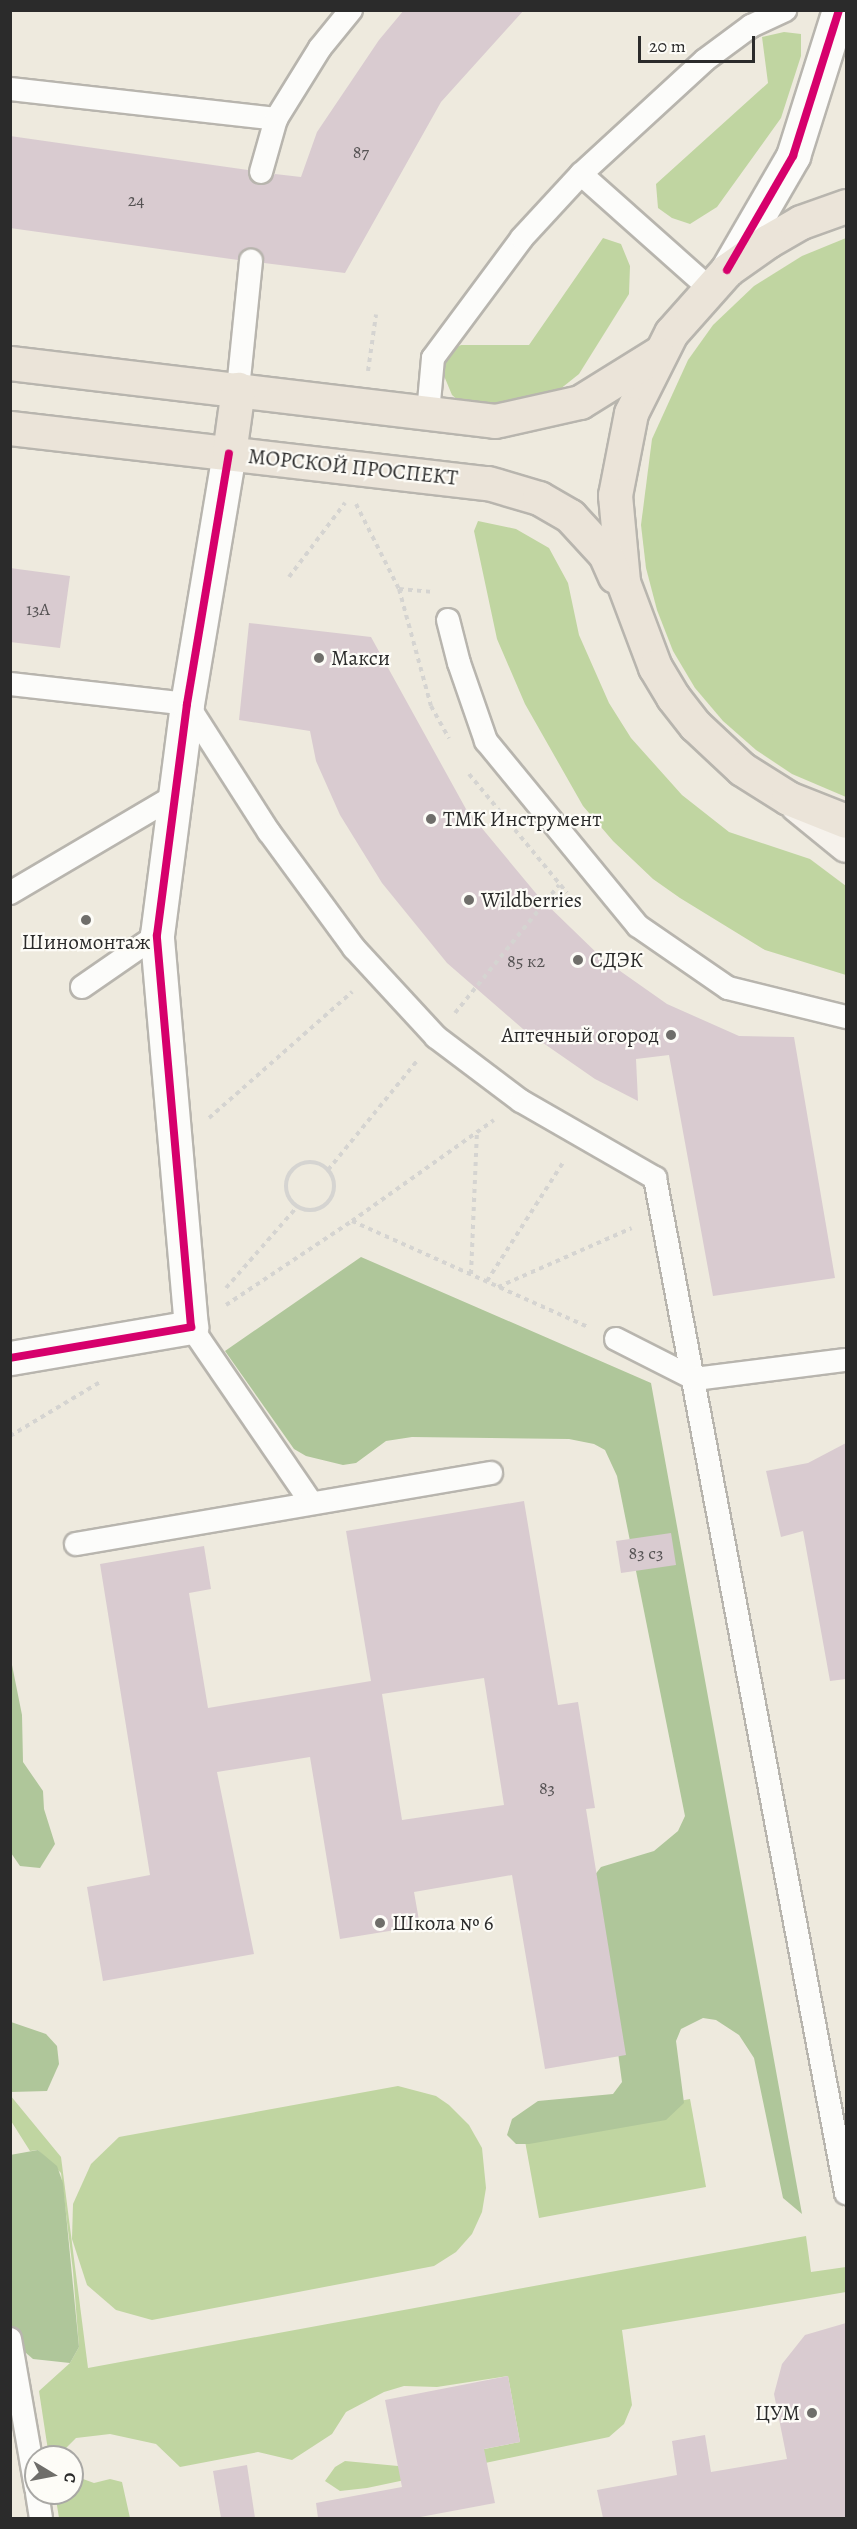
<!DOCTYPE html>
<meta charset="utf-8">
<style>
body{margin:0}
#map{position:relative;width:857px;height:2529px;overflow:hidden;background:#eeeade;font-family:Alegreya,serif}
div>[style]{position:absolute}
.green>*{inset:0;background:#c0d5a1}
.forest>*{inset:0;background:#afc69a}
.building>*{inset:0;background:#d9cbd0}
.path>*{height:4px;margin-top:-2px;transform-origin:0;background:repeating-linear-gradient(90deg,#d5d4d1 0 4.5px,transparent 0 9px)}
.path>.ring{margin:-2px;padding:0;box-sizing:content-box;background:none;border:4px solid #d5d4d1;border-radius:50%}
.roads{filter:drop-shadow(2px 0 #b8b5ae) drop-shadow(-2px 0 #b8b5ae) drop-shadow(0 2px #b8b5ae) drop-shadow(0 -2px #b8b5ae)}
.service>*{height:22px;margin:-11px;padding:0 11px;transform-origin:11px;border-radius:11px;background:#fcfcfa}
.minor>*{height:33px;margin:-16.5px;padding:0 16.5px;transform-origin:16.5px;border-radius:16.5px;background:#fcfcfa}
.tertiary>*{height:33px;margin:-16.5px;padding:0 16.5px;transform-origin:16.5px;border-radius:16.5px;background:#fcfcfa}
.secondary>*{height:33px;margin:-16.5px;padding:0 16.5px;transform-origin:16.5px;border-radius:16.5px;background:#f6f2ec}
.primary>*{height:33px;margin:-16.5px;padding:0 16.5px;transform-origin:16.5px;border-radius:16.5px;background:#ebe4d9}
.cycleway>*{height:8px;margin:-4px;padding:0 4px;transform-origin:4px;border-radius:4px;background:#d6006c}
.dots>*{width:16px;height:16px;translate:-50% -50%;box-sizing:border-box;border:3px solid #fdfcf7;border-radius:50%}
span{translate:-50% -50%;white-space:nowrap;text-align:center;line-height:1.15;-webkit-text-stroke:4.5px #fdfcf7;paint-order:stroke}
.number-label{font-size:18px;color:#565354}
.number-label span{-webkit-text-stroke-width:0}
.street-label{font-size:21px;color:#2b2b2b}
.poi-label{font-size:21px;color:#2b2b2b}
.left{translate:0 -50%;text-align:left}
.right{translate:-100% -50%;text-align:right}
.frame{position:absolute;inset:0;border:12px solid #2b2b2b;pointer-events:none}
.north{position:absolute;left:24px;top:2445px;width:60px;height:60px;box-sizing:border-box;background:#fdfcf7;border:2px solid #a9a8a5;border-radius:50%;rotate:100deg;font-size:16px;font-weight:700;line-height:24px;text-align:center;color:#2b2b2b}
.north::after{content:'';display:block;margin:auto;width:21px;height:27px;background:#6f6e6a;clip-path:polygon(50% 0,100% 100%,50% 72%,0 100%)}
.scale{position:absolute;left:638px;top:36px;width:117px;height:27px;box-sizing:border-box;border:3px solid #2b2b2b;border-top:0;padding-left:8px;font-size:18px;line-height:21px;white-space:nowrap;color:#2b2b2b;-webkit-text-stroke:4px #fdfcf7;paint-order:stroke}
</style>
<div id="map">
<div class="green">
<i style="clip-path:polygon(784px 32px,801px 34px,801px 56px,781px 118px,717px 207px,690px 224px,672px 218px,658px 208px,656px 184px,768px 83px,762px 37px)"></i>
<i style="clip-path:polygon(603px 238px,621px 244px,630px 266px,629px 294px,579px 374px,549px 398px,511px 407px,459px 401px,452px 395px,442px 371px,450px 351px,461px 345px,529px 345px)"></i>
<i style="clip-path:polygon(846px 238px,846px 797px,792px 774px,756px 750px,723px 721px,695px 688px,673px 651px,657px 610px,646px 568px,641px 525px,652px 439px,688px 360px,713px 325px,754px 286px,802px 256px)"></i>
<i style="clip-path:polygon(478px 521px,516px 529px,549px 548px,568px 583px,579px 635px,609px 703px,631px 738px,682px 795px,729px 832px,810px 859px,846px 886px,846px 975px,765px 950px,680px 898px,653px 879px,613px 841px,583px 806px,525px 704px,497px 639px,474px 531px)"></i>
<i style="clip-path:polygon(398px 2086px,436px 2096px,449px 2105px,469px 2125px,482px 2148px,486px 2188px,482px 2212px,472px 2234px,456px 2252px,434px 2266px,152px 2320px,116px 2310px,87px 2285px,72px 2239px,73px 2204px,91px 2164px,119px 2137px)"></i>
<i style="clip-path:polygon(10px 2095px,61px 2157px,88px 2368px,806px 2236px,811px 2272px,846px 2267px,846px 2292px,622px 2330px,632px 2405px,624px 2424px,609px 2437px,367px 2488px,340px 2491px,325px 2481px,335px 2467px,345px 2461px,398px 2466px,520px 2442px,508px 2376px,437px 2387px,404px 2386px,384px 2392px,346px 2412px,332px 2434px,292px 2460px,258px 2452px,180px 2467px,156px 2444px,110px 2434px,76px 2438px,65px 2449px,64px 2457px,49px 2457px,39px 2391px,70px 2363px,79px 2347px,73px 2271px,61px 2173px,38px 2150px,30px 2151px,11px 2121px)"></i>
<i style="clip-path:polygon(690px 2099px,706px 2187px,539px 2218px,523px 2130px)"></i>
<i style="clip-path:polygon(72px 2475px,94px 2483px,110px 2479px,122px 2482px,130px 2518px,59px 2518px,55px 2493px,72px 2493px)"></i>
</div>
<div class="forest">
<i style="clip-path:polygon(361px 1257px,651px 1383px,802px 2214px,783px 2198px,754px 2058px,739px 2035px,716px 2020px,703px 2018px,681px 2029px,676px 2041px,684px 2103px,666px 2120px,529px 2144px,516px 2144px,507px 2135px,512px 2119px,538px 2101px,613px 2094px,622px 2082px,594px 1876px,601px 1867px,654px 1851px,678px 1831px,685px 1816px,617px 1476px,605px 1450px,594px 1444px,569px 1439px,412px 1437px,386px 1441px,356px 1463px,343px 1465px,306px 1456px,294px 1449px,225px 1351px)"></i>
<i style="clip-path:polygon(11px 1660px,22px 1715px,23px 1762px,43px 1791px,44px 1809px,55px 1844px,40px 1868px,20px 1866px,11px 1853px)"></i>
<i style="clip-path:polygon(11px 2022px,46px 2034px,57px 2046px,59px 2064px,47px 2091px,11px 2092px)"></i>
<i style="clip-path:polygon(38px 2150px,57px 2166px,63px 2183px,79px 2347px,70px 2363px,33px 2359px,11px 2340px,10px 2155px)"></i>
</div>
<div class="building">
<i style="clip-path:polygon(404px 10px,524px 10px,441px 102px,345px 273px,264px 263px,263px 255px,253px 248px,245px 249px,238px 260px,10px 228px,10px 136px,248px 170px,251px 181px,258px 185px,270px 182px,275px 174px,301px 177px,317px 132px,379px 40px)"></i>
<i style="clip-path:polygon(10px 568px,70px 576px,60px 648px,10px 642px)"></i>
<i style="clip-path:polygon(249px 623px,371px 637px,466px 809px,539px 897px,603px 959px,667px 1004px,739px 1036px,794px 1037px,835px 1278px,713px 1296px,669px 1055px,636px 1059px,638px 1101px,595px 1079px,523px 1029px,447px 963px,382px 883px,340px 815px,316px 761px,310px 731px,239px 720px)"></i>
<i style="clip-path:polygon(846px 1443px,846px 1679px,830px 1681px,803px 1531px,781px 1537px,766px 1471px,808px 1463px)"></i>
<i style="clip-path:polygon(evenodd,524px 1501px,558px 1705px,578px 1702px,595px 1808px,586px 1809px,626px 2055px,545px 2069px,512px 1875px,414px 1892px,420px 1926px,340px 1939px,310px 1757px,217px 1772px,254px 1954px,103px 1981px,87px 1887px,150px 1875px,100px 1564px,204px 1546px,211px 1589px,189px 1593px,208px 1708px,371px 1681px,346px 1531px,524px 1501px,484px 1678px,504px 1805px,402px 1820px,382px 1694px,484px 1678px)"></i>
<i style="clip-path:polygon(671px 1533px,676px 1565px,621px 1573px,616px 1541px)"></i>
<i style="clip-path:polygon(846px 2323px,846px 2518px,603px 2518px,597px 2490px,677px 2475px,672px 2441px,705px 2435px,711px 2472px,787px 2459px,774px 2394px,782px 2364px,805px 2335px)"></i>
<i style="clip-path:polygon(508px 2376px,520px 2442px,484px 2449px,495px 2503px,415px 2518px,318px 2518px,316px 2503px,402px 2487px,385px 2400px)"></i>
<i style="clip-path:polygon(247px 2465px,255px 2518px,221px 2518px,213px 2471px)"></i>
</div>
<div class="path">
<i style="left:368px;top:371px;width:57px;rotate:-81.9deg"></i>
<i style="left:356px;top:504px;width:95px;rotate:63.2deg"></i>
<i style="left:399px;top:589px;width:121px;rotate:74.7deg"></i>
<i style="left:431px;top:706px;width:37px;rotate:61deg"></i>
<i style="left:289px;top:577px;width:93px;rotate:-52.9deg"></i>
<i style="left:399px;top:589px;width:33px;rotate:5deg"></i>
<i style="left:469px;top:774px;width:154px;rotate:50.5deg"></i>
<i style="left:455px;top:1013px;width:165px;rotate:-50.9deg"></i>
<i style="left:209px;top:1118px;width:191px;rotate:-41.4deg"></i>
<i class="ring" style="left:286px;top:1162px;width:44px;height:44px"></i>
<i style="left:328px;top:1170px;width:141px;rotate:-50.8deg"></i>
<i style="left:352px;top:1221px;width:259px;rotate:24.2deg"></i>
<i style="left:471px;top:1274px;width:142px;rotate:-87.6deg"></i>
<i style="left:487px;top:1281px;width:143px;rotate:-57.3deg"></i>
<i style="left:498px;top:1287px;width:146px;rotate:-23.8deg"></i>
<i style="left:226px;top:1288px;width:108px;rotate:-48.8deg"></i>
<i style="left:226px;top:1305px;width:151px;rotate:-33.7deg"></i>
<i style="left:352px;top:1221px;width:174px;rotate:-35.4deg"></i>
<i style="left:10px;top:1436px;width:107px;rotate:-30.9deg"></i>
</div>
<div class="roads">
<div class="service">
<i style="left:10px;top:89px;width:268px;rotate:6.4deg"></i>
<i style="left:261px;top:172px;width:55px;rotate:-74.2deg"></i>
<i style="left:276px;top:119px;width:84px;rotate:-58.2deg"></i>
<i style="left:320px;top:48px;width:49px;rotate:-50.8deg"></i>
<i style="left:581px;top:174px;width:171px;rotate:41.7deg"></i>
<i style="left:238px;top:389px;width:129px;rotate:-84.2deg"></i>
<i style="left:428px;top:413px;width:55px;rotate:-84.8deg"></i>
<i style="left:433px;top:358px;width:149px;rotate:-53.4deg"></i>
<i style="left:522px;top:238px;width:87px;rotate:-47.3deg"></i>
<i style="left:581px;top:174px;width:168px;rotate:-42.6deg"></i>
<i style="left:705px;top:60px;width:57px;rotate:-36.5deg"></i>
<i style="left:751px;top:26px;width:38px;rotate:-25deg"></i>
<i style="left:448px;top:620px;width:44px;rotate:75.7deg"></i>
<i style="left:459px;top:663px;width:83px;rotate:70.9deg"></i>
<i style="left:486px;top:741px;width:239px;rotate:50.6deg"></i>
<i style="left:638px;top:926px;width:109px;rotate:34.6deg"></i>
<i style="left:728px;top:988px;width:122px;rotate:13.8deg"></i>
<i style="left:10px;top:684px;width:178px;rotate:6.4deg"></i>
<i style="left:187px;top:704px;width:152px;rotate:57.4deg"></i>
<i style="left:269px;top:832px;width:144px;rotate:53.8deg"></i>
<i style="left:354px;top:948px;width:121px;rotate:47.3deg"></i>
<i style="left:436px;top:1037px;width:106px;rotate:37deg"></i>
<i style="left:521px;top:1101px;width:155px;rotate:29.9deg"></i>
<i style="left:655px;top:1178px;width:1033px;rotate:79.34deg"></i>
<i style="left:10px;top:893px;width:191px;rotate:-30.5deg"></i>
<i style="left:82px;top:987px;width:91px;rotate:-34.7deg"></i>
<i style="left:191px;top:1327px;width:212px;rotate:55.6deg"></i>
<i style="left:616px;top:1339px;width:89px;rotate:26.9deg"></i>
<i style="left:695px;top:1379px;width:152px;rotate:-7.2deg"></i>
<i style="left:76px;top:1544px;width:421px;rotate:-9.7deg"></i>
<i style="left:10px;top:2339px;width:151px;rotate:80.1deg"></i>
<i style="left:37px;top:2493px;width:25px;rotate:81deg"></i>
</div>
<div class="minor">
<i style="left:10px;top:1358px;width:184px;rotate:-9.7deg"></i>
<i style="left:191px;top:1327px;width:393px;rotate:-95deg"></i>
<i style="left:157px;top:935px;width:233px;rotate:-82.6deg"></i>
<i style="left:187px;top:704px;width:254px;rotate:-80.5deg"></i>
</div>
<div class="tertiary">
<i style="left:727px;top:270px;width:132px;rotate:-59.9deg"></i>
<i style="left:793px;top:156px;width:153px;rotate:-72.5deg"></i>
</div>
<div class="secondary">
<i style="left:797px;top:805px;width:63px;rotate:39.2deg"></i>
</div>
<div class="primary">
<i style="left:846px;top:206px;width:48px;rotate:160.4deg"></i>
<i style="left:801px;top:222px;width:38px;rotate:150deg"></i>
<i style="left:768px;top:241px;width:50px;rotate:144.7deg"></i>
<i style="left:727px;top:270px;width:84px;rotate:131.6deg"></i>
<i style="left:671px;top:333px;width:89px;rotate:116.6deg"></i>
<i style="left:631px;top:413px;width:84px;rotate:101deg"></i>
<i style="left:615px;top:495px;width:87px;rotate:84.7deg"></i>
<i style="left:623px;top:582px;width:91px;rotate:69.4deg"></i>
<i style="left:655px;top:667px;width:35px;rotate:59deg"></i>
<i style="left:673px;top:697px;width:36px;rotate:52deg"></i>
<i style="left:695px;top:725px;width:64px;rotate:43.1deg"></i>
<i style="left:742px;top:769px;width:54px;rotate:32.2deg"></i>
<i style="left:788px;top:798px;width:62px;rotate:21.6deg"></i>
<i style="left:10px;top:363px;width:488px;rotate:6.8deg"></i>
<i style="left:495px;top:421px;width:87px;rotate:-12.6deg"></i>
<i style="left:580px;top:402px;width:91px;rotate:-31.9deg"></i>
<i style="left:10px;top:428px;width:481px;rotate:6.6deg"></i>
<i style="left:488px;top:483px;width:53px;rotate:16.4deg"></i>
<i style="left:539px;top:498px;width:36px;rotate:30deg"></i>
<i style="left:570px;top:516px;width:52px;rotate:47.4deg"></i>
<i style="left:605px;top:554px;width:24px;rotate:66deg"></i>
<i style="left:229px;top:453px;width:65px;rotate:-82deg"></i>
</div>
</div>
<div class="cycleway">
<i style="left:727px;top:270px;width:132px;rotate:-59.9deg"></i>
<i style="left:793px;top:156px;width:153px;rotate:-72.5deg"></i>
<i style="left:10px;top:1358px;width:184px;rotate:-9.7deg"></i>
<i style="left:191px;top:1327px;width:393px;rotate:-95deg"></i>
<i style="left:157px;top:935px;width:233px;rotate:-82.6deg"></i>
<i style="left:187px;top:704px;width:254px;rotate:-80.5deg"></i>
</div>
<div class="dots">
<i style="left:319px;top:658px;background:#6f6e6a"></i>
<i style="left:431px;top:819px;background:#6f6e6a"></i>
<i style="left:469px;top:900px;background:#6f6e6a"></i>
<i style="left:86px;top:920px;background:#6f6e6a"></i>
<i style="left:578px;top:960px;background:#6f6e6a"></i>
<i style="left:671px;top:1035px;background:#6f6e6a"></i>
<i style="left:380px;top:1923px;background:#6f6e6a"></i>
<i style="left:812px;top:2413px;background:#6f6e6a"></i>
</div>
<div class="number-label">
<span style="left:361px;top:152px">87</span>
<span style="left:136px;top:200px">24</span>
<span style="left:38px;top:609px">13А</span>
<span style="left:526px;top:961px">85 к2</span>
<span style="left:646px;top:1553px">83 с3</span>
<span style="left:547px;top:1788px">83</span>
</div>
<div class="street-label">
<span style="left:353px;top:467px;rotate:6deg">МОРСКОЙ ПРОСПЕКТ</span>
</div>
<div class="poi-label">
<span class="left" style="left:331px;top:658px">Макси</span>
<span class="left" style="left:443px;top:819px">ТМК Инструмент</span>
<span class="left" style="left:481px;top:900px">Wildberries</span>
<span style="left:86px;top:942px">Шиномонтаж</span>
<span class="left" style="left:590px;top:960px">СДЭК</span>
<span class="right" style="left:659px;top:1035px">Аптечный огород</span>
<span class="left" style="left:392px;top:1923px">Школа № 6</span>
<span class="right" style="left:800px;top:2413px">ЦУМ</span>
</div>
<div class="frame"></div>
<div class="north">С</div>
<div class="scale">20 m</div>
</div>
